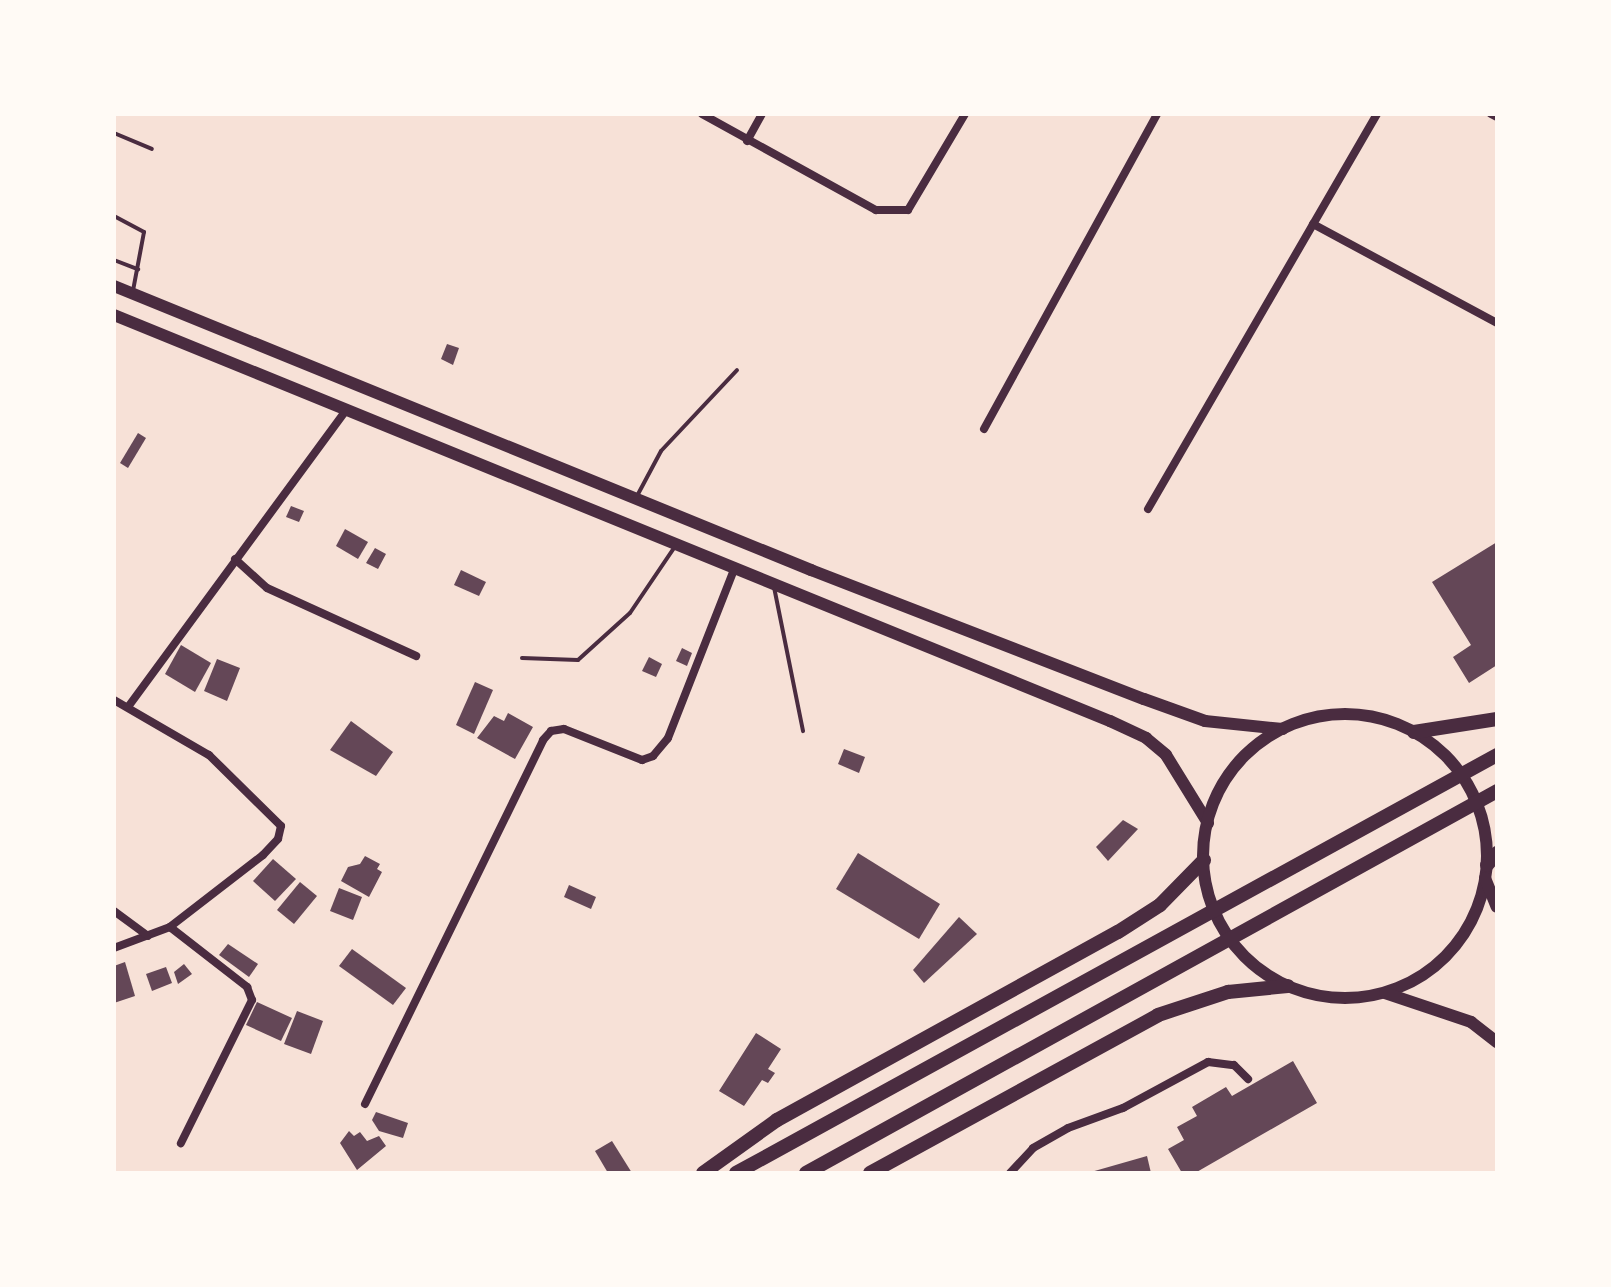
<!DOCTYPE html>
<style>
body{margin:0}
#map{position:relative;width:1611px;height:1287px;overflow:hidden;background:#f7e1d7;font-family:"Work Sans",sans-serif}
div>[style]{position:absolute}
.building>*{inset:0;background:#644757}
.service>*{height:4px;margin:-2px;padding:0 2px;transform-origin:2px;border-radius:2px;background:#4a2c40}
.minor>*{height:8px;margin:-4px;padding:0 4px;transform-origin:4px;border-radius:4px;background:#4a2c40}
.secondary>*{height:12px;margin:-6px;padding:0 6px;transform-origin:6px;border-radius:6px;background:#4a2c40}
.secondary>.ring{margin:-6px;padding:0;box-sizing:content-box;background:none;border:12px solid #4a2c40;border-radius:50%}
.primary>*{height:14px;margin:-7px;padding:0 7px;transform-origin:7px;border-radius:7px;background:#4a2c40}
span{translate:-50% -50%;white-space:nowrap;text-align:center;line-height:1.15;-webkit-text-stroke:6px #fffaf5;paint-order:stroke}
.frame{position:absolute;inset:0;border:116px solid #fffaf5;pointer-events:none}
</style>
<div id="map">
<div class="building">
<i style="clip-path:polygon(447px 344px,459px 348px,453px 365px,441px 359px)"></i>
<i style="clip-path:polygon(138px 433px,146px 438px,128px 468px,120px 463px)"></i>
<i style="clip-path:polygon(291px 506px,304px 511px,299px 522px,286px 517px)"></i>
<i style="clip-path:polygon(345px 529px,368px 542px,358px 559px,336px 546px)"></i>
<i style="clip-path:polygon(1497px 542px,1497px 665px,1469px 683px,1453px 657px,1471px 645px,1432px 582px)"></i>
<i style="clip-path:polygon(375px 548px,386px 554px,378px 569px,366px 563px)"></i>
<i style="clip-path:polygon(461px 570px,486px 582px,479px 596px,454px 585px)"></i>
<i style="clip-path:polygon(181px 645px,211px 663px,195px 692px,165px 674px)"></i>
<i style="clip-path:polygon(682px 648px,692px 653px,687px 666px,676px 661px)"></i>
<i style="clip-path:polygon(649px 657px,662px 664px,656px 677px,642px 671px)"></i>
<i style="clip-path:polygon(217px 659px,240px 668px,227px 701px,204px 691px)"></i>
<i style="clip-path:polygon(475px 682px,493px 690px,474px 734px,456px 725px)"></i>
<i style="clip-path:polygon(508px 713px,533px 727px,515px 759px,477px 738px,494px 716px,504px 721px)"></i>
<i style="clip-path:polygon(351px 721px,393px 752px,376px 776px,330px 750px)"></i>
<i style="clip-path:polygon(844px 749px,865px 757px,859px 773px,838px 764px)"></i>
<i style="clip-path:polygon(1123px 820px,1138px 829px,1108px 861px,1096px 847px)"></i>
<i style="clip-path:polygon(858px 853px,940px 904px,919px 939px,836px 889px)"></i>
<i style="clip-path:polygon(365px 856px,380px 864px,377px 869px,382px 872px,369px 897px,341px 881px,348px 867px,360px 864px)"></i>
<i style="clip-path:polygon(273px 859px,296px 879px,275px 901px,253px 881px)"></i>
<i style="clip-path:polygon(300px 882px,317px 896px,294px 924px,277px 910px)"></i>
<i style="clip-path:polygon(569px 885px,596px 897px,591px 909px,564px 897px)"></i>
<i style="clip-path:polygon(339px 888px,362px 897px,353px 920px,330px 911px)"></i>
<i style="clip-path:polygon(959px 917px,977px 934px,924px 983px,913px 970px)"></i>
<i style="clip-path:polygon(228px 944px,258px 964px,249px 977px,219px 955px)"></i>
<i style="clip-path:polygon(352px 949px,406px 988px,393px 1005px,339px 966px)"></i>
<i style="clip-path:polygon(125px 962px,135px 996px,114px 1003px,114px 966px)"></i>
<i style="clip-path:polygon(184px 964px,192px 974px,178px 984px,174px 972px)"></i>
<i style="clip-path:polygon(166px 967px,172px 983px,152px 991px,146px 974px)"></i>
<i style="clip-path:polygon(257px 1002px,292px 1018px,281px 1041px,246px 1025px)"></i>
<i style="clip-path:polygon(297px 1011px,323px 1021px,311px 1054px,284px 1044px)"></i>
<i style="clip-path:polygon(756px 1033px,781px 1049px,768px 1069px,775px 1073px,768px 1083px,762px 1080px,744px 1106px,719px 1091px)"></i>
<i style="clip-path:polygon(1293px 1061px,1317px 1103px,1195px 1173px,1182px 1173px,1168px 1149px,1184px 1140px,1177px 1127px,1197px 1116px,1192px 1107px,1226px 1087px,1232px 1096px)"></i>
<i style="clip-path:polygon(376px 1112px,408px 1123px,403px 1138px,379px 1131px,372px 1120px)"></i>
<i style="clip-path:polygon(349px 1131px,354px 1136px,360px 1132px,367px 1141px,379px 1136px,386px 1146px,357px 1170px,340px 1143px)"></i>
<i style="clip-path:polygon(612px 1141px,632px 1173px,608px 1173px,595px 1151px)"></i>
<i style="clip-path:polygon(1147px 1156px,1151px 1173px,1091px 1173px,1091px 1172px)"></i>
</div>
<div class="service">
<i style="left:114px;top:133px;width:41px;rotate:22.8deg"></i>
<i style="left:114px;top:216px;width:34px;rotate:28deg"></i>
<i style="left:144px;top:232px;width:60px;rotate:100.6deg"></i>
<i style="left:114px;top:260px;width:26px;rotate:21deg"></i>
<i style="left:637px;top:496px;width:51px;rotate:-61.9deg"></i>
<i style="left:661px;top:451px;width:111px;rotate:-46.8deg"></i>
<i style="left:774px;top:587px;width:147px;rotate:78.6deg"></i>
<i style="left:522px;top:658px;width:56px;rotate:2deg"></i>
<i style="left:578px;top:660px;width:70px;rotate:-42.1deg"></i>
<i style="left:630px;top:613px;width:78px;rotate:-55.9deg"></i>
</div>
<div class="minor">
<i style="left:702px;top:114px;width:199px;rotate:28.9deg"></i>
<i style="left:876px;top:210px;width:32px"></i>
<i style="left:908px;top:210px;width:112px;rotate:-59.3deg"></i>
<i style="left:1491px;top:114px;width:7px;rotate:27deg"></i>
<i style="left:747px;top:141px;width:31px;rotate:-61deg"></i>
<i style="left:1313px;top:224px;width:209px;rotate:28.3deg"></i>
<i style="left:984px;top:429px;width:359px;rotate:-61.2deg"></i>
<i style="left:1148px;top:509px;width:457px;rotate:-59.9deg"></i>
<i style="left:235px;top:559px;width:43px;rotate:42.2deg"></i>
<i style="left:267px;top:588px;width:164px;rotate:24.5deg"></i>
<i style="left:114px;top:700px;width:110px;rotate:30.1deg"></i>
<i style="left:209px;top:755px;width:101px;rotate:44.6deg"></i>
<i style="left:281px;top:826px;width:13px;rotate:103deg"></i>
<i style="left:278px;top:839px;width:22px;rotate:133deg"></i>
<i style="left:263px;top:855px;width:118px;rotate:142.3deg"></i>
<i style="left:170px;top:927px;width:60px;rotate:159.4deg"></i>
<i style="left:128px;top:707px;width:370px;rotate:-53.7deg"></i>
<i style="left:114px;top:911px;width:42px;rotate:36.3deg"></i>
<i style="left:170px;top:927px;width:98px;rotate:37.9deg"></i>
<i style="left:247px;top:987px;width:14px;rotate:69deg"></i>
<i style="left:252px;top:1000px;width:160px;rotate:116.4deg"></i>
<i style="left:365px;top:1104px;width:405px;rotate:-63.9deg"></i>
<i style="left:543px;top:740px;width:12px;rotate:-48deg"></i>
<i style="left:551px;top:731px;width:13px;rotate:-9deg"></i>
<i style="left:564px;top:729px;width:84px;rotate:21.7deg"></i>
<i style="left:642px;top:760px;width:12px;rotate:-20deg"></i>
<i style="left:653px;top:756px;width:23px;rotate:-50deg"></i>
<i style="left:668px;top:738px;width:184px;rotate:-68.6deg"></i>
<i style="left:1010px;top:1173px;width:34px;rotate:-47deg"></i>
<i style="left:1033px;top:1148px;width:40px;rotate:-29.7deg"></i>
<i style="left:1068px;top:1128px;width:59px;rotate:-20deg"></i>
<i style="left:1123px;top:1108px;width:97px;rotate:-28.4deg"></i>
<i style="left:1208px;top:1062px;width:26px;rotate:7deg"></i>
<i style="left:1234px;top:1065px;width:20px;rotate:45deg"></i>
</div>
<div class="secondary">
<i style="left:114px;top:286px;width:753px;rotate:22.17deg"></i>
<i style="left:811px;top:570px;width:357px;rotate:21.2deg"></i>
<i style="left:1144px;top:699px;width:65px;rotate:19.8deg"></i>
<i style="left:1205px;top:721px;width:78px;rotate:5.9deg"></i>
<i style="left:114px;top:315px;width:1076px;rotate:22.18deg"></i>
<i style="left:1110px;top:721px;width:40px;rotate:25deg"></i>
<i style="left:1146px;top:738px;width:26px;rotate:40deg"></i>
<i style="left:1166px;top:755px;width:80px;rotate:58.3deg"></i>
<i class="ring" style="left:1203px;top:714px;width:272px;height:272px"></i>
<i style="left:1485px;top:878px;width:31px;rotate:68deg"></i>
<i style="left:1385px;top:993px;width:91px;rotate:18.6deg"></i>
<i style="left:1471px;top:1022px;width:33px;rotate:38deg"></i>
</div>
<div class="primary">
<i style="left:1414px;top:732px;width:84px;rotate:-8.9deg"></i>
<i style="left:1487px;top:865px;width:16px;rotate:-50deg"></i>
<i style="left:703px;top:1173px;width:91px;rotate:-35.6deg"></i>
<i style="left:777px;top:1120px;width:389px;rotate:-28.9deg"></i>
<i style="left:1118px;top:932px;width:50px;rotate:-32.7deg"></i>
<i style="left:1160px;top:905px;width:63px;rotate:-45.6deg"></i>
<i style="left:736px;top:1173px;width:868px;rotate:-28.78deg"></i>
<i style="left:806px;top:1173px;width:790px;rotate:-28.93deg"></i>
<i style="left:870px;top:1173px;width:328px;rotate:-28.7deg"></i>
<i style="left:1158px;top:1015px;width:74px;rotate:-18.2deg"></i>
<i style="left:1228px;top:992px;width:60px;rotate:-5.7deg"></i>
</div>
<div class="frame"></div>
</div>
